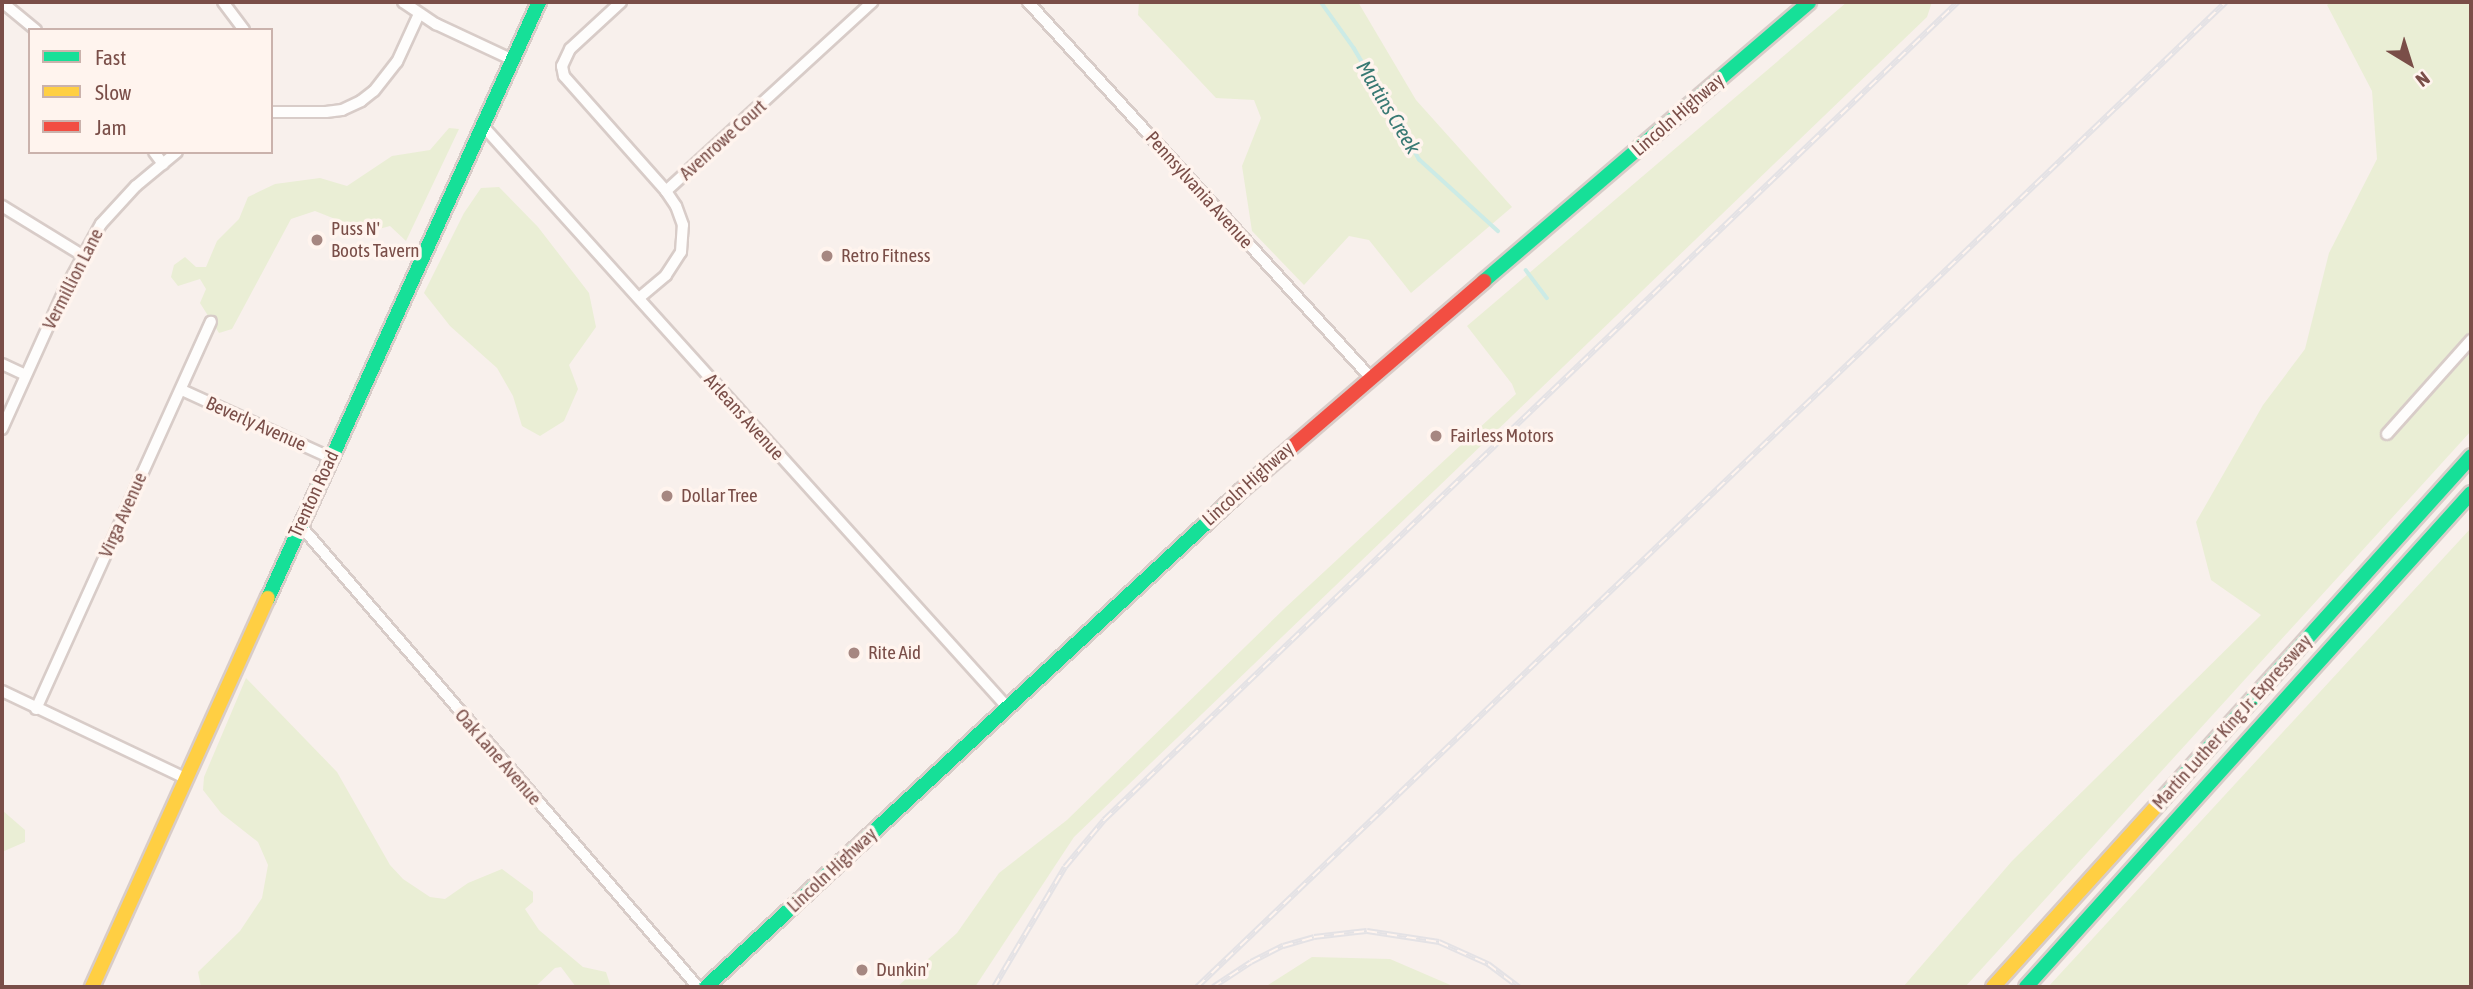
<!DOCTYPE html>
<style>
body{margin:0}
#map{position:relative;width:2473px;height:989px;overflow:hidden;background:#f8f0ec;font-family:"Asap Condensed",sans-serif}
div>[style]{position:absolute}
.green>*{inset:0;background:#eaeed5}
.stream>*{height:3.5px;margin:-1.75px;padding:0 1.75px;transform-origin:1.75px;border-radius:1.75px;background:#ccebe6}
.roads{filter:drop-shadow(2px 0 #d8ccc8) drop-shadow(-2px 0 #d8ccc8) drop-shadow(0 2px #d8ccc8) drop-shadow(0 -2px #d8ccc8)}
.street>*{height:10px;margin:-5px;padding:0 5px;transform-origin:5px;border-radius:5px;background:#fefdfc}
.fast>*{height:14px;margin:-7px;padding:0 7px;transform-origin:7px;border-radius:7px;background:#16e098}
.slow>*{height:14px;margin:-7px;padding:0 7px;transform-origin:7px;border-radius:7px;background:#ffcf43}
.jam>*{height:14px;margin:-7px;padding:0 7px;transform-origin:7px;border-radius:7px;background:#f24e42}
.rail>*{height:6px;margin-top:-3px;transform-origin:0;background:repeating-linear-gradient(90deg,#fff4ee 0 10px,#e4e2e5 0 20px);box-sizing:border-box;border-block:2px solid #e4e2e5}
.dots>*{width:19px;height:19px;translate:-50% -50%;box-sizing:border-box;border:4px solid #fff4ee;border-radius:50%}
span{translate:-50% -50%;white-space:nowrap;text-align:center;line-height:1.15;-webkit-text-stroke:7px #fff4ee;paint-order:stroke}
.street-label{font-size:19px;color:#7a4e48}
.poi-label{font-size:19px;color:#7a4e48}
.left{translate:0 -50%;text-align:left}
.water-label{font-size:21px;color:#387973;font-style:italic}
.frame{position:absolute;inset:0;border:4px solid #7a4e48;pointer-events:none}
.legend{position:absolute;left:28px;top:28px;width:245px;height:126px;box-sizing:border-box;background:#fff4ee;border:2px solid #cab2ac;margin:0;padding:9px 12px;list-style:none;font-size:21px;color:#7a4e48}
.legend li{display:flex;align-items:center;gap:14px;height:35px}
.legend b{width:35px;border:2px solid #cab2ac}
.north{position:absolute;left:2375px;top:28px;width:70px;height:70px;-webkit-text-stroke:5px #fff4ee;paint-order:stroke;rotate:142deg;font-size:19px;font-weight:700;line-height:28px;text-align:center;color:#7a4e48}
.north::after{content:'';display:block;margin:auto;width:24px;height:32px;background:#7a4e48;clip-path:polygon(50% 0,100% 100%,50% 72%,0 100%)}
</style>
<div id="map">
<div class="green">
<i style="clip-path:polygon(1139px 2px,1358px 2px,1416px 100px,1512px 207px,1411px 293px,1369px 240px,1349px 236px,1304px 285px,1252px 231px,1242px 166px,1261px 118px,1254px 100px,1216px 98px,1138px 15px)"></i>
<i style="clip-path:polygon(1847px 2px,1932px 2px,1927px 17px,1074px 837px,975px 987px,897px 987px,957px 933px,999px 873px,1067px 820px,1285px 608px,1516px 394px,1512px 384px,1467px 326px)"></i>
<i style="clip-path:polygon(2331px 2px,2471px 2px,2471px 431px,1965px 987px,1903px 987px,2012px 861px,2261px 615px,2211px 580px,2196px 522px,2263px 405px,2305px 349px,2329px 253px,2377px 159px,2372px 91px,2327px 5px)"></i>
<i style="clip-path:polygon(449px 128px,459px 129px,406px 241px,390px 226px,368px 232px,315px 211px,291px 219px,232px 329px,219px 333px,200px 303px,206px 289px,200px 279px,178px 286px,171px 277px,174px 265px,185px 257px,196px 267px,206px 267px,217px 241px,239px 219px,248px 197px,275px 184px,320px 178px,347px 186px,392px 156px,430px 150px)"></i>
<i style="clip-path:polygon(499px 187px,538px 227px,589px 293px,596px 327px,569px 365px,578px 389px,564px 421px,540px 436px,522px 426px,513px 396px,497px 368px,450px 326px,424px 293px,464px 213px,481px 188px)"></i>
<i style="clip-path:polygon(2471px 528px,2471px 987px,2048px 987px)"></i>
<i style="clip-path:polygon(246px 678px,337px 772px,390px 865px,403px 879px,430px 897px,445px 899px,468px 883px,502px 869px,533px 892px,533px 902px,525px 909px,539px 930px,583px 967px,606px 972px,611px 987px,576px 987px,561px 967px,555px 968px,535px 987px,201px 987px,198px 972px,240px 931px,262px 898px,268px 865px,258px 842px,221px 813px,203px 790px,204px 777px)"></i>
<i style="clip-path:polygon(2px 810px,25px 830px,25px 842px,2px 852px)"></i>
<i style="clip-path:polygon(1312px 957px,1390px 959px,1455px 987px,1256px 987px,1268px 985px)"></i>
</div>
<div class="stream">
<i style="left:1321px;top:2px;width:57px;rotate:54.3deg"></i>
<i style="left:1354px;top:48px;width:129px;rotate:59.6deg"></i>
<i style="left:1419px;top:159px;width:107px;rotate:42.3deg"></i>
<i style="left:1526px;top:270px;width:35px;rotate:53deg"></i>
</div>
<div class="roads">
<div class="street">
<i style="left:2px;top:2px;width:44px;rotate:39.5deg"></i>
<i style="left:223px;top:2px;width:35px;rotate:53deg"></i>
<i style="left:403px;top:2px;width:40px;rotate:34deg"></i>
<i style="left:436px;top:24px;width:85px;rotate:25.1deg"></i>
<i style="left:621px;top:2px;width:69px;rotate:137.3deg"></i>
<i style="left:570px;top:49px;width:19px;rotate:115deg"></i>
<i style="left:562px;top:66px;width:10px;rotate:79deg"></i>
<i style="left:564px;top:76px;width:154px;rotate:48.4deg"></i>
<i style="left:666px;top:191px;width:280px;rotate:-42.5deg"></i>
<i style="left:1028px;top:2px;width:509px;rotate:47.63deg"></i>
<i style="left:271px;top:112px;width:55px"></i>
<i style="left:326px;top:112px;width:16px;rotate:-7deg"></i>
<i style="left:342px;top:110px;width:21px;rotate:-25deg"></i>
<i style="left:361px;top:101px;width:16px;rotate:-38deg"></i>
<i style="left:374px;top:91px;width:37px;rotate:-52deg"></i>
<i style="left:397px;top:62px;width:53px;rotate:-65.4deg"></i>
<i style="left:483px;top:126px;width:782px;rotate:47.95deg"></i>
<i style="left:154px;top:152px;width:15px;rotate:53deg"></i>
<i style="left:2px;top:206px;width:94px;rotate:31.5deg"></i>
<i style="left:639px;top:298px;width:35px;rotate:-40deg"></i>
<i style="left:666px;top:275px;width:27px;rotate:-57deg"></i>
<i style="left:681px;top:252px;width:27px;rotate:-86deg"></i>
<i style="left:683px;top:225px;width:20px;rotate:-110deg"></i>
<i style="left:676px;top:206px;width:18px;rotate:-124deg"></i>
<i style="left:2px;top:364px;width:26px;rotate:25deg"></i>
<i style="left:182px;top:390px;width:164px;rotate:24.5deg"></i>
<i style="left:2px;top:429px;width:149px;rotate:-65.8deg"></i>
<i style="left:63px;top:293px;width:79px;rotate:-61.2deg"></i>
<i style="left:101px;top:224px;width:52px;rotate:-47.4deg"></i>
<i style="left:136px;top:186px;width:53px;rotate:-39.7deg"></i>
<i style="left:2387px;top:434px;width:126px;rotate:-48.2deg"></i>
<i style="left:300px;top:525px;width:610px;rotate:49.26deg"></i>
<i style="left:2px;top:691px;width:205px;rotate:25.4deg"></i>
<i style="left:36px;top:709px;width:425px;rotate:-65.7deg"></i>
</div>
<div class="fast">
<i style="left:1484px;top:281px;width:428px;rotate:-40.6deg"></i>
<i style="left:268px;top:598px;width:655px;rotate:-65.55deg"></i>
<i style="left:2159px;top:803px;width:467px;rotate:-48deg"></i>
<i style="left:706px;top:987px;width:731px;rotate:-42.84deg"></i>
<i style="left:2026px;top:987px;width:665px;rotate:-47.99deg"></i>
</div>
<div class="slow">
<i style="left:92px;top:987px;width:427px;rotate:-65.7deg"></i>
<i style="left:1993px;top:987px;width:248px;rotate:-47.9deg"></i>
</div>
<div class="jam">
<i style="left:1242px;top:490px;width:320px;rotate:-40.8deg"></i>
</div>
</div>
<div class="rail">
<i style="left:994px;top:987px;width:139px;rotate:-59.4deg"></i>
<i style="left:1065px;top:867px;width:61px;rotate:-50.3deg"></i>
<i style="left:1104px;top:820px;width:1183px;rotate:-43.77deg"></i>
<i style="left:1197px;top:987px;width:1424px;rotate:-43.75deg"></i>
<i style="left:1213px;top:987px;width:45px;rotate:-33.3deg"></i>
<i style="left:1251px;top:962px;width:36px;rotate:-27deg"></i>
<i style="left:1283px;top:946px;width:32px;rotate:-16deg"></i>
<i style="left:1314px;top:937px;width:53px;rotate:-6.5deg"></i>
<i style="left:1367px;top:931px;width:73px;rotate:8.7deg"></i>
<i style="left:1439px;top:942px;width:54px;rotate:24.2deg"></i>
<i style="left:1488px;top:964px;width:39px;rotate:37deg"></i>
</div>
<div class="dots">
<i style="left:317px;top:240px;background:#a68781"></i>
<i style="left:827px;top:256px;background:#a68781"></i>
<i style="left:1436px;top:436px;background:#a68781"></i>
<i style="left:667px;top:496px;background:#a68781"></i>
<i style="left:854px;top:653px;background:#a68781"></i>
<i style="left:862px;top:970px;background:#a68781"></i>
</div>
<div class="street-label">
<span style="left:1678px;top:115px;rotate:-41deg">Lincoln Highway</span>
<span style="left:723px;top:140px;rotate:-42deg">Avenrowe Court</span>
<span style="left:1199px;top:190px;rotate:48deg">Pennsylvania Avenue</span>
<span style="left:73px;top:279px;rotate:-63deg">Vermillion Lane</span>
<span style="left:744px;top:417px;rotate:48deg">Arleans Avenue</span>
<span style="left:256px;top:424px;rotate:24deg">Beverly Avenue</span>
<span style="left:1248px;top:484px;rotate:-42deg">Lincoln Highway</span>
<span style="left:314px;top:494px;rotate:-65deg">Trenton Road</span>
<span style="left:123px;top:515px;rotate:-66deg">Virga Avenue</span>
<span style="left:2232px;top:722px;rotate:-48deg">Martin Luther King Jr. Expressway</span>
<span style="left:498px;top:757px;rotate:49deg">Oak Lane Avenue</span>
<span style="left:832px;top:870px;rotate:-43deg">Lincoln Highway</span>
</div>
<div class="poi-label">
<span class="left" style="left:331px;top:240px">Puss N'<br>Boots Tavern</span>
<span class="left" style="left:841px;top:256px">Retro Fitness</span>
<span class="left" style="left:1450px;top:436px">Fairless Motors</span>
<span class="left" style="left:681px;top:496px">Dollar Tree</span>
<span class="left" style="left:868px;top:653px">Rite Aid</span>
<span class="left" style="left:876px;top:970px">Dunkin'</span>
</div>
<div class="water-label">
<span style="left:1389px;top:107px;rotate:59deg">Martins Creek</span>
</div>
<div class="frame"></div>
<ul class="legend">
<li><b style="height:9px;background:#16e098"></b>Fast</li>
<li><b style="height:9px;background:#ffcf43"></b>Slow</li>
<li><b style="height:9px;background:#f24e42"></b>Jam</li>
</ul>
<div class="north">N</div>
</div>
